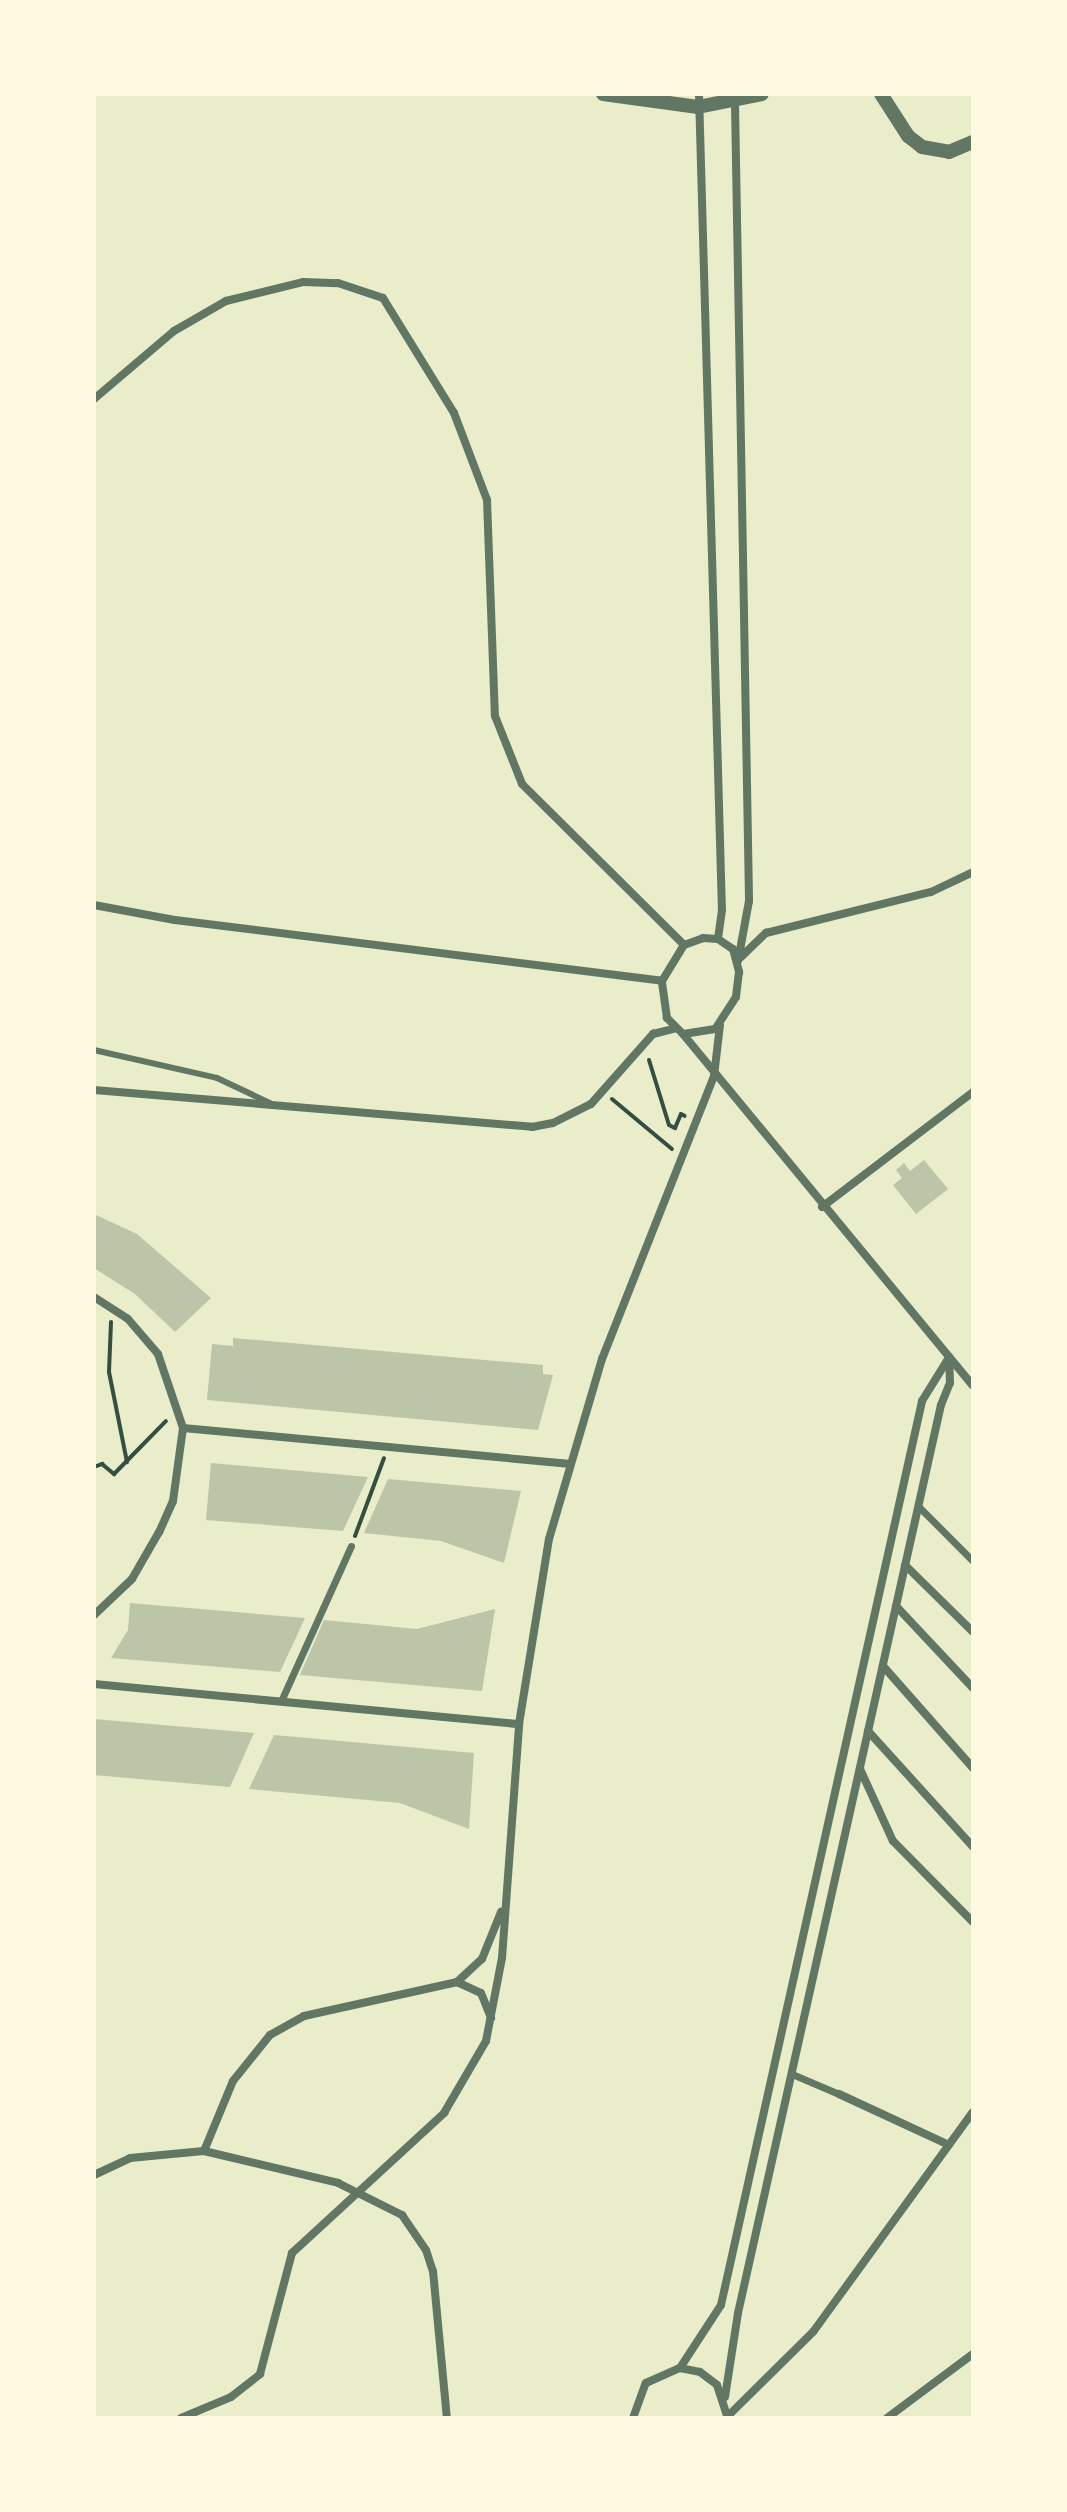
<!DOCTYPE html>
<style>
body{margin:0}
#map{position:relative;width:1067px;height:2512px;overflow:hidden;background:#e9edc9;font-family:"Fira Sans Condensed",sans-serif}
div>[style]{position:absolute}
.building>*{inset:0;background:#bcc5a7}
.path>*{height:4px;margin:-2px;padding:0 2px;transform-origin:2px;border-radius:2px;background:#344e41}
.service>*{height:6px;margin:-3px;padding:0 3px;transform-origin:3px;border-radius:3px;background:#617663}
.pedestrian>*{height:7px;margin:-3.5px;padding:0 3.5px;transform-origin:3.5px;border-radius:3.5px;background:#617663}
.minor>*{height:8px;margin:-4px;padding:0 4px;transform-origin:4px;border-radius:4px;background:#617663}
.tertiary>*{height:14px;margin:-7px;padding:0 7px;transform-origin:7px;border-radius:7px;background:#617663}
span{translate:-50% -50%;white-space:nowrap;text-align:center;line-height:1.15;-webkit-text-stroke:7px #fefae0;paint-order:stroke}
.frame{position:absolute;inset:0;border:96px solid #fefae0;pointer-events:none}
</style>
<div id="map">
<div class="building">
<i style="clip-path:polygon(924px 1160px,948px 1189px,916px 1214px,893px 1185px,902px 1178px,896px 1170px,904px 1163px,910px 1171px)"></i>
<i style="clip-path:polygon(94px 1214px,137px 1234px,211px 1298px,175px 1332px,135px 1294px,94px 1268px)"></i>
<i style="clip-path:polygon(233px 1338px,543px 1365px,543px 1374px,553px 1375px,538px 1430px,207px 1400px,212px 1344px,233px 1346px)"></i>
<i style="clip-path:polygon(211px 1463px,368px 1477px,343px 1531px,206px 1520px)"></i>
<i style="clip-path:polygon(388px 1479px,521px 1491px,504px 1563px,441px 1541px,364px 1533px)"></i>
<i style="clip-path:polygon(130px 1603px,305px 1618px,280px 1672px,111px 1658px,128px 1630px)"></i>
<i style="clip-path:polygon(495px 1609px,482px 1691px,300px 1675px,324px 1620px,417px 1629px)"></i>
<i style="clip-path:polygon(94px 1719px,254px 1733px,230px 1787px,94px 1775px)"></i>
<i style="clip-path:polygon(274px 1735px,474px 1753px,469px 1829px,400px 1803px,249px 1789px)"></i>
</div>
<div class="path">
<i style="left:649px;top:1060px;width:68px;rotate:72.9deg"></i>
<i style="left:669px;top:1125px;width:7px;rotate:27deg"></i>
<i style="left:675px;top:1128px;width:15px;rotate:-67deg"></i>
<i style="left:681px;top:1114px;width:4px;rotate:27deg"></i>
<i style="left:612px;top:1099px;width:78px;rotate:39.8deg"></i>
<i style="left:111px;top:1322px;width:50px;rotate:92.3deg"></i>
<i style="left:109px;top:1372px;width:92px;rotate:78.7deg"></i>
<i style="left:94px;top:1467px;width:9px;rotate:-21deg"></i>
<i style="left:102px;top:1464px;width:16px;rotate:40deg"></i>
<i style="left:114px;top:1474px;width:74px;rotate:-45.5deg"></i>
<i style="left:355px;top:1536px;width:83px;rotate:-69.6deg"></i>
</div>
<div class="service">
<i style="left:94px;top:1050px;width:126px;rotate:12.8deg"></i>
<i style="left:217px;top:1078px;width:59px;rotate:25.3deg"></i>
</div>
<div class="pedestrian">
<i style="left:918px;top:1506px;width:78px;rotate:45deg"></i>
<i style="left:281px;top:1701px;width:170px;rotate:-65.7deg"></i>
<i style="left:792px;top:2074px;width:51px;rotate:23.1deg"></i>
</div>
<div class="minor">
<i style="left:699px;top:94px;width:816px;rotate:88.39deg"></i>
<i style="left:722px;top:910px;width:29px;rotate:98deg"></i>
<i style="left:735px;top:104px;width:797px;rotate:88.99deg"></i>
<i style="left:749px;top:901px;width:61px;rotate:100.4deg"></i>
<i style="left:94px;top:399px;width:105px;rotate:-40.4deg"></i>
<i style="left:174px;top:331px;width:60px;rotate:-30deg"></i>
<i style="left:226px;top:301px;width:79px;rotate:-13.9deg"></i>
<i style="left:303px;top:282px;width:35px;rotate:2deg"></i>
<i style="left:338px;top:283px;width:47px;rotate:18.4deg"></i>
<i style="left:383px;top:298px;width:135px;rotate:58.3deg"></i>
<i style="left:454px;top:413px;width:93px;rotate:69.2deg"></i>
<i style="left:487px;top:500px;width:216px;rotate:87.9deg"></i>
<i style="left:495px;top:716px;width:73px;rotate:68.3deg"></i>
<i style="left:522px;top:784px;width:228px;rotate:44.8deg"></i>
<i style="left:94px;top:905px;width:82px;rotate:10.5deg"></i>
<i style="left:175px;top:920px;width:491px;rotate:7.1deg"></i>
<i style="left:703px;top:938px;width:15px;rotate:4deg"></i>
<i style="left:718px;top:939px;width:18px;rotate:34deg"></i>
<i style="left:733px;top:949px;width:24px;rotate:75deg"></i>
<i style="left:739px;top:972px;width:25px;rotate:97deg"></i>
<i style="left:736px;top:997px;width:38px;rotate:123deg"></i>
<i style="left:715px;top:1029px;width:32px;rotate:171deg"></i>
<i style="left:683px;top:1034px;width:23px;rotate:-135deg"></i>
<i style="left:667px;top:1018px;width:37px;rotate:-98deg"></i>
<i style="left:662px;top:981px;width:42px;rotate:-58.6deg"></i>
<i style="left:684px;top:945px;width:20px;rotate:-20deg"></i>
<i style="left:741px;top:957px;width:35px;rotate:-44deg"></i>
<i style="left:766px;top:933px;width:170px;rotate:-14deg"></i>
<i style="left:931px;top:892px;width:47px;rotate:-25.5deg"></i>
<i style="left:683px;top:1034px;width:456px;rotate:50.5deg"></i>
<i style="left:94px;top:1090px;width:440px;rotate:4.8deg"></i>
<i style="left:532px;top:1127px;width:21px;rotate:-11deg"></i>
<i style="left:553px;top:1123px;width:42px;rotate:-26.6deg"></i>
<i style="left:591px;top:1104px;width:94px;rotate:-48.5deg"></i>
<i style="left:653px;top:1034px;width:21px;rotate:-14deg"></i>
<i style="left:822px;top:1207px;width:190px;rotate:-37.3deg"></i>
<i style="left:94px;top:1297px;width:40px;rotate:32.9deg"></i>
<i style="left:128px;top:1319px;width:46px;rotate:49.4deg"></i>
<i style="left:158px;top:1354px;width:78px;rotate:71.3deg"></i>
<i style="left:183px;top:1428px;width:74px;rotate:97.8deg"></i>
<i style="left:173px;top:1501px;width:34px;rotate:114deg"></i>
<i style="left:159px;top:1532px;width:54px;rotate:119.9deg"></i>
<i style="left:132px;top:1579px;width:52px;rotate:136.5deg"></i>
<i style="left:183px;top:1428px;width:387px;rotate:5.3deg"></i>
<i style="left:905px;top:1565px;width:95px;rotate:44.6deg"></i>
<i style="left:896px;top:1606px;width:112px;rotate:46.8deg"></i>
<i style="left:883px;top:1666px;width:136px;rotate:48.6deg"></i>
<i style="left:94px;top:1684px;width:427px;rotate:5.4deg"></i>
<i style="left:868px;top:1731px;width:156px;rotate:47.8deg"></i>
<i style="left:860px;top:1769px;width:79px;rotate:65.4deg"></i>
<i style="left:893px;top:1841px;width:114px;rotate:45.4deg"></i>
<i style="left:457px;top:1982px;width:26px;rotate:25deg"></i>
<i style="left:481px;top:1993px;width:27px;rotate:68deg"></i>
<i style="left:839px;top:2094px;width:121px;rotate:24.9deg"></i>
<i style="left:204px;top:2151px;width:76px;rotate:-67.5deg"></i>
<i style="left:233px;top:2081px;width:59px;rotate:-51.2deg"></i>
<i style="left:270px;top:2035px;width:39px;rotate:-29deg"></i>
<i style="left:304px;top:2016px;width:157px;rotate:-12.5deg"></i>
<i style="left:457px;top:1982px;width:34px;rotate:-43deg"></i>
<i style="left:482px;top:1959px;width:51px;rotate:-68deg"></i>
<i style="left:94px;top:2175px;width:40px;rotate:-25deg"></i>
<i style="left:130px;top:2158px;width:74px;rotate:-5.4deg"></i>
<i style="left:204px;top:2151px;width:138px;rotate:13.4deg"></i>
<i style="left:338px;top:2183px;width:72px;rotate:26.6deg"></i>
<i style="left:402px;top:2215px;width:42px;rotate:55.6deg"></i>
<i style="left:426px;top:2250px;width:22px;rotate:72deg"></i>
<i style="left:433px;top:2271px;width:148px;rotate:84.6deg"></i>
<i style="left:680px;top:2368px;width:75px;rotate:-56.9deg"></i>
<i style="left:721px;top:2305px;width:926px;rotate:-77.46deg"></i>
<i style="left:922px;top:1401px;width:49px;rotate:-58.2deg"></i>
<i style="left:725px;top:2397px;width:85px;rotate:-81.2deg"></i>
<i style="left:738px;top:2313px;width:930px;rotate:-77.4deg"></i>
<i style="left:941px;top:1405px;width:24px;rotate:-68deg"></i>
<i style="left:950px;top:1383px;width:26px;rotate:-92deg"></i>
<i style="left:728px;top:2416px;width:120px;rotate:-44.7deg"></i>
<i style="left:813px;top:2332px;width:272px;rotate:-54deg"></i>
<i style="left:181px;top:2418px;width:54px;rotate:-22.8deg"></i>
<i style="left:231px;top:2397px;width:37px;rotate:-38deg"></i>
<i style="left:260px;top:2374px;width:125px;rotate:-75.2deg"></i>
<i style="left:292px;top:2253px;width:207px;rotate:-42.6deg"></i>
<i style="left:444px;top:2113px;width:83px;rotate:-59.7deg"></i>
<i style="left:486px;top:2041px;width:85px;rotate:-79.1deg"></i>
<i style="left:502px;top:1958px;width:235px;rotate:-85.8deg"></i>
<i style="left:519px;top:1724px;width:187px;rotate:-80.8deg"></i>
<i style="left:549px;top:1539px;width:188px;rotate:-73.6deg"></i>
<i style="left:602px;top:1359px;width:304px;rotate:-68.4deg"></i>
<i style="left:714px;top:1076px;width:51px;rotate:-83.3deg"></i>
<i style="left:633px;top:2418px;width:37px;rotate:-70deg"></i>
<i style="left:646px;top:2383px;width:37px;rotate:-24deg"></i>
<i style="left:680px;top:2368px;width:20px;rotate:11deg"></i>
<i style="left:700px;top:2372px;width:21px;rotate:37deg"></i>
<i style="left:717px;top:2385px;width:35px;rotate:72deg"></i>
<i style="left:887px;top:2418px;width:107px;rotate:-36.7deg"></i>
</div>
<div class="tertiary">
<i style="left:603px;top:94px;width:96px;rotate:7.8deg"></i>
<i style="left:698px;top:107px;width:65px;rotate:-11.5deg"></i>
<i style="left:881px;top:94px;width:50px;rotate:57.3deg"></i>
<i style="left:908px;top:136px;width:18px;rotate:38deg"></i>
<i style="left:922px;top:147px;width:27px;rotate:10deg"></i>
<i style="left:949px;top:152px;width:26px;rotate:-23deg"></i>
</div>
<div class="frame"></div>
</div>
